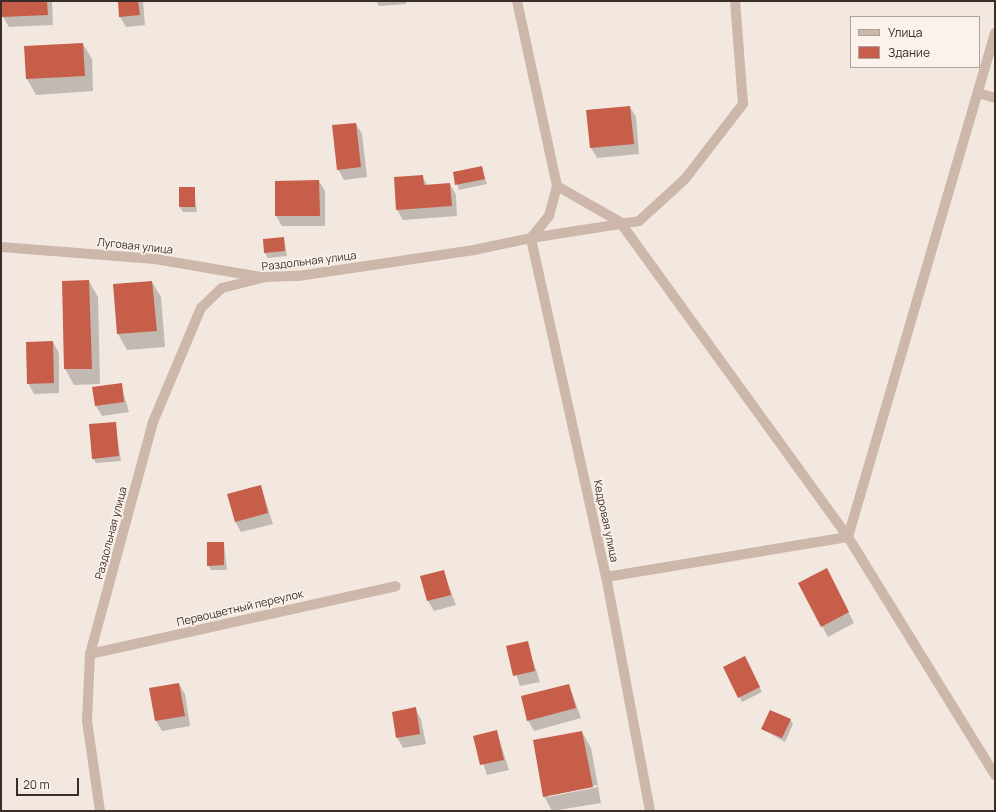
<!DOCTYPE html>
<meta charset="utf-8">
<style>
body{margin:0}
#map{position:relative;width:996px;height:812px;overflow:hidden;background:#f3e8df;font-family:Manrope,sans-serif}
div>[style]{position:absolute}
.shadow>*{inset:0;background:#0003}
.building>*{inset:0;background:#c65e49}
.minor>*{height:10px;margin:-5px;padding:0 5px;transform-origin:5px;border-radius:5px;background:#ccb7aa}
span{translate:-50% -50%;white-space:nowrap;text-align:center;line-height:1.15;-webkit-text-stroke:3px #faf2eb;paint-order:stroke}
.street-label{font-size:11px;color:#392d2a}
.frame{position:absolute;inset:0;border:2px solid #392d2a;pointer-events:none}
.legend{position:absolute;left:850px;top:16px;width:130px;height:52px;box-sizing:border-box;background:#faf2eb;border:1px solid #ada39e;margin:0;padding:5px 7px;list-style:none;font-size:12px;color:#392d2a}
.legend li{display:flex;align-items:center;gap:8px;height:20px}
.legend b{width:20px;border:1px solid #ada39e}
.scale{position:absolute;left:16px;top:778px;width:63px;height:18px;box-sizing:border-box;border:2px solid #392d2a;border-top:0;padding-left:5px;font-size:12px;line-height:14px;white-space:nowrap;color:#392d2a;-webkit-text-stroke:3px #faf2eb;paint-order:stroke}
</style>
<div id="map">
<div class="shadow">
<i style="clip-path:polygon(3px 1px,52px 1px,53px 25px,9px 27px,3px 17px)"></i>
<i style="clip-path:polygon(119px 1px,143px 1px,145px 25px,126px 27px,120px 17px)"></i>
<i style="clip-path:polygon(376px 1px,406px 1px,406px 4px,379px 6px)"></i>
<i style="clip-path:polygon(83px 44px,92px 59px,93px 91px,36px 95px,27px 79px,25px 47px)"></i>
<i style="clip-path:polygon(630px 107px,636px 117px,639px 154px,597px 158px,591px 148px)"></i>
<i style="clip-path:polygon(356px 124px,362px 134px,367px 177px,344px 180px,338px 169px)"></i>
<i style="clip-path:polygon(481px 167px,487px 184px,459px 190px,454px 173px)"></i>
<i style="clip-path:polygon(422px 176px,428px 186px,450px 184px,456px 195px,457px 216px,403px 220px,397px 210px)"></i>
<i style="clip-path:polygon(319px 181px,325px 191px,325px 226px,282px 226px,276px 216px)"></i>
<i style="clip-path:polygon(194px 188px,197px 212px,183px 212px,180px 207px)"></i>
<i style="clip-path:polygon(284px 238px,287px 256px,268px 258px,265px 253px)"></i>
<i style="clip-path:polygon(89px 281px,98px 297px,100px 384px,74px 385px,65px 369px,63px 282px)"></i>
<i style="clip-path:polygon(152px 282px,161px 297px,165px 347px,127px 350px,118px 334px,114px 285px)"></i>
<i style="clip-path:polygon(53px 342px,59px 353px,59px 393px,34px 394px,28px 383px)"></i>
<i style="clip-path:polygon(121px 384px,129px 412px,102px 416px,96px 406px)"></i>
<i style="clip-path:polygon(115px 423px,121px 461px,96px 463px,93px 458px)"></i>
<i style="clip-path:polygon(261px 486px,273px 524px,241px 532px,235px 521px)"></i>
<i style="clip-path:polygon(224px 543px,227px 570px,211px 570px,208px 565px)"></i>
<i style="clip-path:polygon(443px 571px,456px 605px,434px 611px,428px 601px)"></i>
<i style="clip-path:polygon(832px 580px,854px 623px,828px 637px,822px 626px)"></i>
<i style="clip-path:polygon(527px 642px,540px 682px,520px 686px,507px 647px)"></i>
<i style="clip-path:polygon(748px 663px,762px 692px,742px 702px,725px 668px)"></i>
<i style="clip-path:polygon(179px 684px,185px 694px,190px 726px,162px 731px,156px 721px,150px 689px)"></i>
<i style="clip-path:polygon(569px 685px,581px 718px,534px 731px,528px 720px)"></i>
<i style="clip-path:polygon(415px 709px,421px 719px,426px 744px,403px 748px,397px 737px)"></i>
<i style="clip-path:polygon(790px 719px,793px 724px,785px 742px,762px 729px)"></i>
<i style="clip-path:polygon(497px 732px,509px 770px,487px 775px,474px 737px)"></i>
<i style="clip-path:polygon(evenodd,582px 732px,591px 748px,601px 803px,552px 811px,544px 796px,582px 732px,597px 785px,598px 787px,548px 797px,548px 795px,597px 785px)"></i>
</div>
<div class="building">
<i style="clip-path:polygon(2px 1px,47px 1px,48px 15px,2px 17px)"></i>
<i style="clip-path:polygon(118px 1px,138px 1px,140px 15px,119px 17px)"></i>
<i style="clip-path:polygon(83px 43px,85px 76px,26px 79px,24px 46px)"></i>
<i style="clip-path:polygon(630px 106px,634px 144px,590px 148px,586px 110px)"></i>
<i style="clip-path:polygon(356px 123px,361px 167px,337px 170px,332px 125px)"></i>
<i style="clip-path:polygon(482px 166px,485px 179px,455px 185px,453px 172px)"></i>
<i style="clip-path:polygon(423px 175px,424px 185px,450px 183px,452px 206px,396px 210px,394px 177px)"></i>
<i style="clip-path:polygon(319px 180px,320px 216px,275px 216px,275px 181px)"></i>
<i style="clip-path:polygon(179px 187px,195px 187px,195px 207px,179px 207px)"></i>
<i style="clip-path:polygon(284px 237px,285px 251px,264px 253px,263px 239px)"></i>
<i style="clip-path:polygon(89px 280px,92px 369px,64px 369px,62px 281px)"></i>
<i style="clip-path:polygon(152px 281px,157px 331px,117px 334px,113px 284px)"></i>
<i style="clip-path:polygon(53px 341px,54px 383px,27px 384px,26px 342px)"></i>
<i style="clip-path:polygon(122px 383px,124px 402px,95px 406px,92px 387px)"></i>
<i style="clip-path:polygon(116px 422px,119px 456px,92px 459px,89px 424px)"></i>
<i style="clip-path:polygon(261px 485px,268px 513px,235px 522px,227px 494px)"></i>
<i style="clip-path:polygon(207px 542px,224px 542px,224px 565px,207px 566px)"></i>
<i style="clip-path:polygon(827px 568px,849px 612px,821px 627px,798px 583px)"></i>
<i style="clip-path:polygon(444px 570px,451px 595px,427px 601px,420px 576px)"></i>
<i style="clip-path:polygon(528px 641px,535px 671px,513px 676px,506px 646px)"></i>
<i style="clip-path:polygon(745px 656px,760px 687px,738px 698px,723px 667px)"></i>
<i style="clip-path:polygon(179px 683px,185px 716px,155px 721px,149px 688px)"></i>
<i style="clip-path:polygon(569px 684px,576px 708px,527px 721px,521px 696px)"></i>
<i style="clip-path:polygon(416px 707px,420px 734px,396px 738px,392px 712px)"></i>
<i style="clip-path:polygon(770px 710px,791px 719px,782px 738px,761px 729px)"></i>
<i style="clip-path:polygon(497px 730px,504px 760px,480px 765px,473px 736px)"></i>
<i style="clip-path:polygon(582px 731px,593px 787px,543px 797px,533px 740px)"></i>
</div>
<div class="minor">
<i style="left:978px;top:93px;width:18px;rotate:16deg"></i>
<i style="left:557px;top:186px;width:73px;rotate:29.7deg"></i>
<i style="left:620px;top:222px;width:389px;rotate:54.1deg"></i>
<i style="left:848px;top:537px;width:280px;rotate:58.3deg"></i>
<i style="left:1px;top:247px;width:154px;rotate:4.5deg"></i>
<i style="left:155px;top:259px;width:108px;rotate:9.6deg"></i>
<i style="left:606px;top:577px;width:245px;rotate:-9.4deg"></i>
<i style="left:848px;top:537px;width:525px;rotate:-73.74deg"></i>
<i style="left:90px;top:654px;width:313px;rotate:-12.5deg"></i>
<i style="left:100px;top:811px;width:91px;rotate:-98.2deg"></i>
<i style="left:87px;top:721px;width:67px;rotate:-87.4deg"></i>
<i style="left:90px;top:654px;width:240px;rotate:-74.8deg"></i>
<i style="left:153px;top:422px;width:124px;rotate:-67.2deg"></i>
<i style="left:201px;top:308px;width:29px;rotate:-44deg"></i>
<i style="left:222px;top:288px;width:44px;rotate:-14.3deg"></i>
<i style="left:265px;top:277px;width:33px;rotate:-2deg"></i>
<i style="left:298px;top:276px;width:178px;rotate:-8.4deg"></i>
<i style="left:474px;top:250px;width:58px;rotate:-11.9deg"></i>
<i style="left:531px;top:238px;width:28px;rotate:-51deg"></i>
<i style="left:549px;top:216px;width:31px;rotate:-75deg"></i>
<i style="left:557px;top:186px;width:189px;rotate:-102.2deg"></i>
<i style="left:650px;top:811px;width:238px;rotate:-100.6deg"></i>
<i style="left:606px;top:577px;width:347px;rotate:-102.5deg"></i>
<i style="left:531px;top:238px;width:109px;rotate:-8.9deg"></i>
<i style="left:639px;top:221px;width:62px;rotate:-42.4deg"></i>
<i style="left:685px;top:179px;width:95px;rotate:-52.3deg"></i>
<i style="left:743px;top:104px;width:103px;rotate:-94.4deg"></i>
</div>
<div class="street-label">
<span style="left:135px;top:246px;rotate:6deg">Луговая улица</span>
<span style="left:309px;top:261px;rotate:-7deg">Раздольная улица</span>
<span style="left:606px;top:521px;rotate:78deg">Кедровая улица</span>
<span style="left:111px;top:533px;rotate:-75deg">Раздольная улица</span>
<span style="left:240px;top:608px;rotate:-13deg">Первоцветный переулок</span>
</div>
<div class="frame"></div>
<ul class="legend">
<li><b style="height:5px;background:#ccb7aa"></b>Улица</li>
<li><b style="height:11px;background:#c65e49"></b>Здание</li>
</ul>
<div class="scale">20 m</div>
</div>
